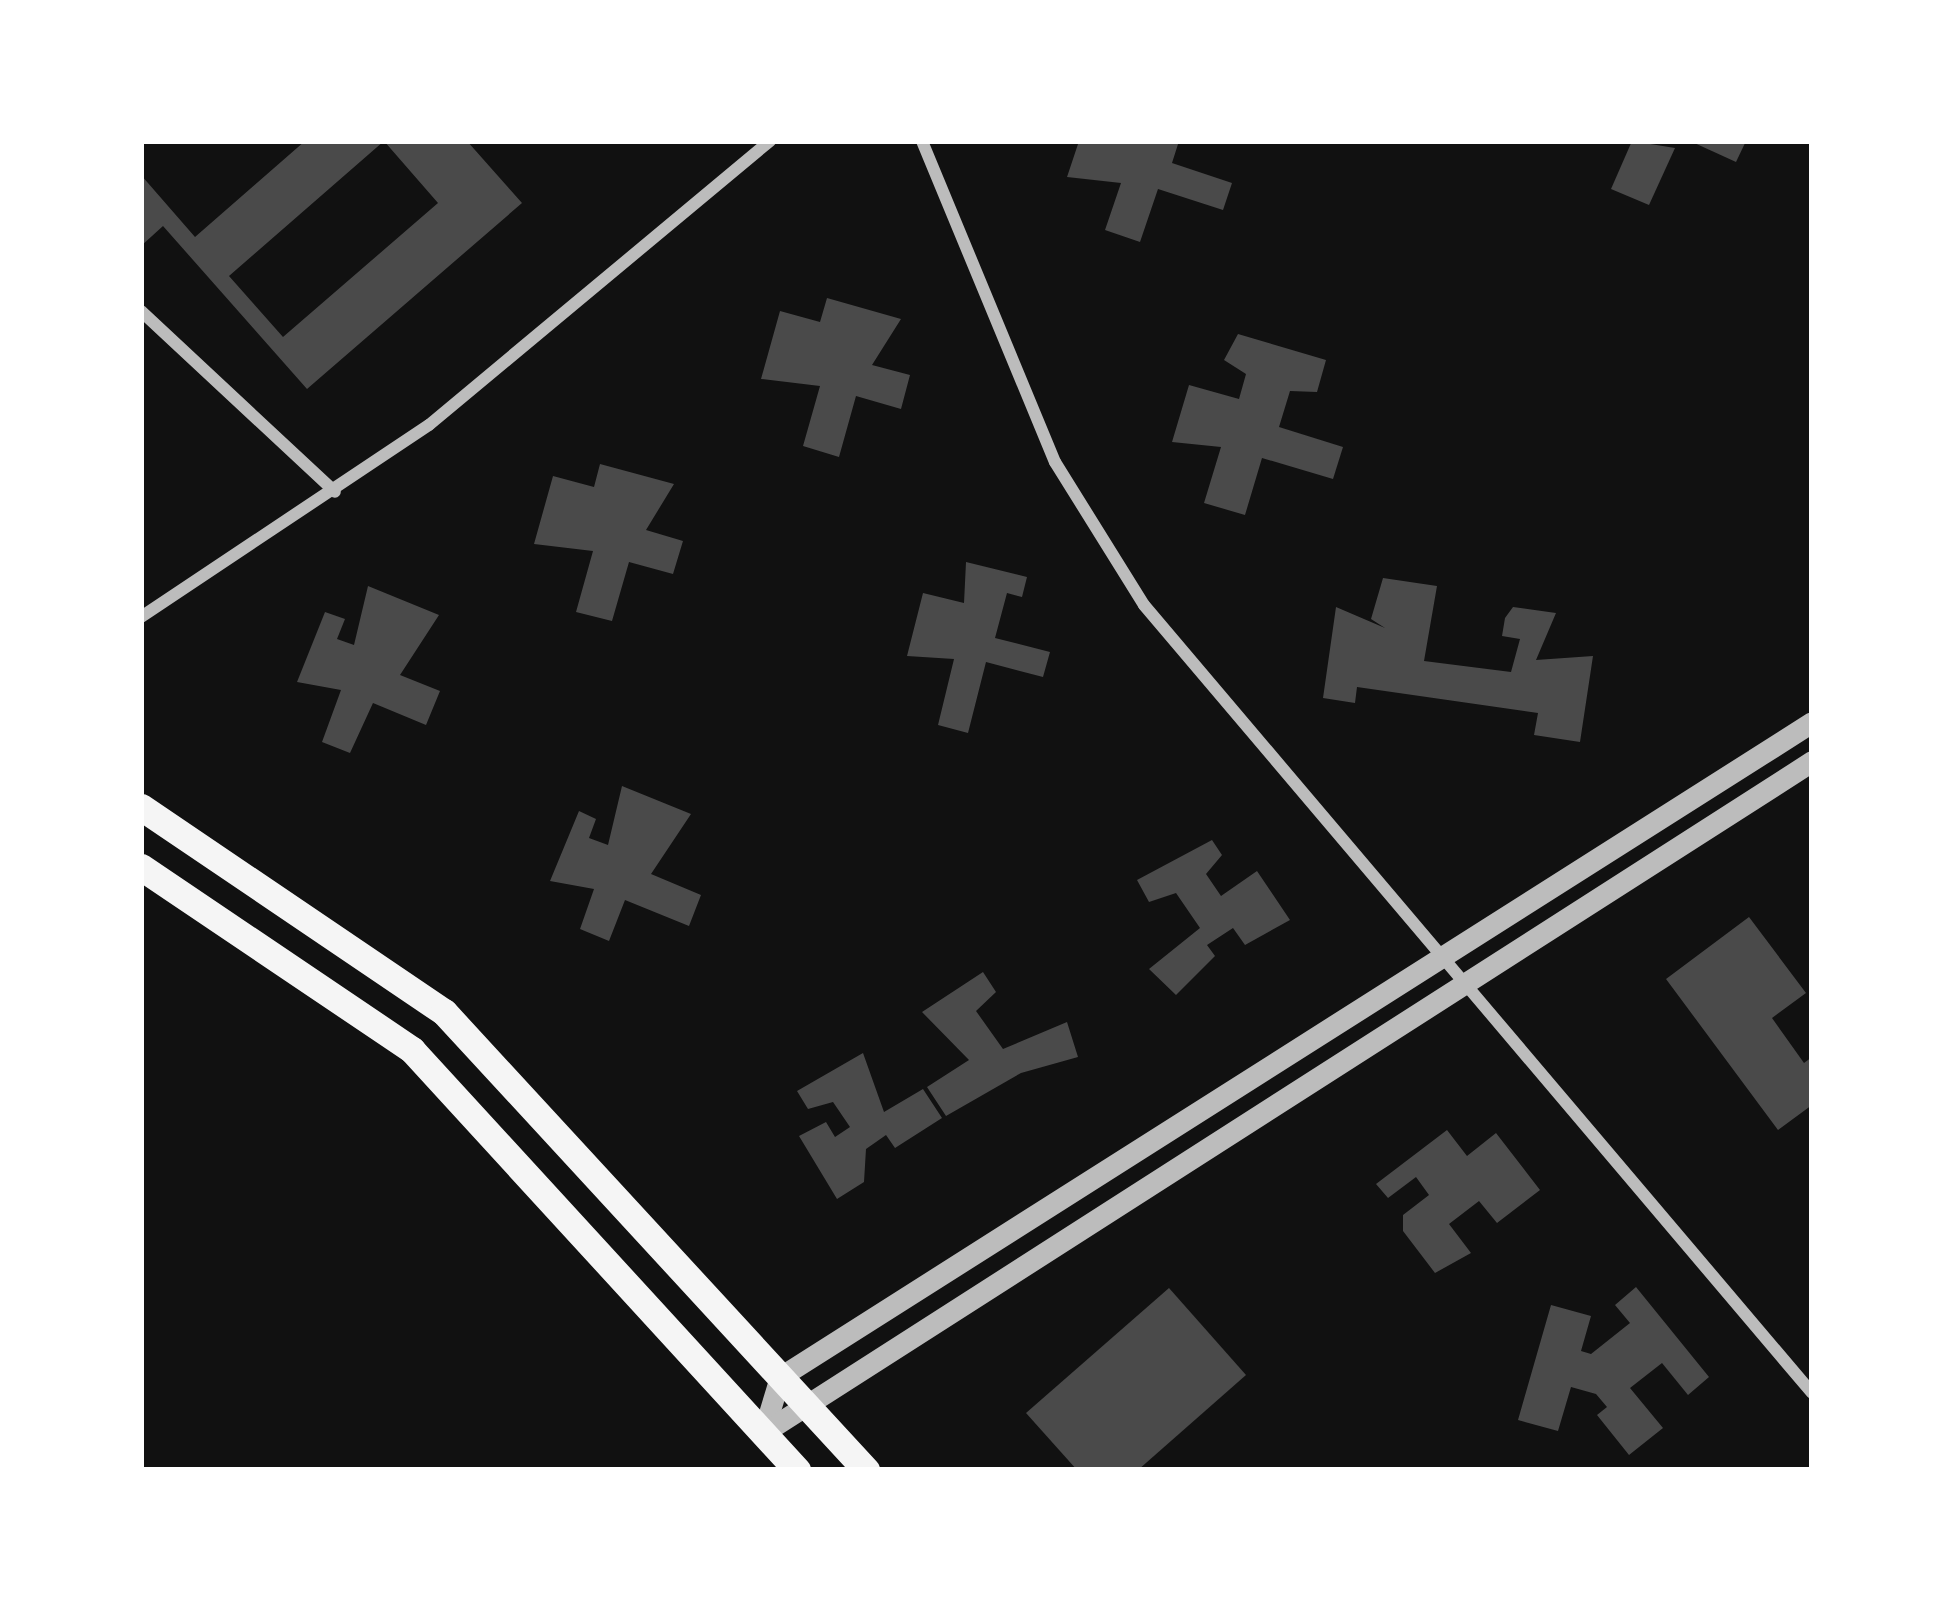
<!DOCTYPE html>
<style>
body{margin:0}
#map{position:relative;width:1953px;height:1611px;overflow:hidden;background:#111;font-family:Commissioner,sans-serif}
div>[style]{position:absolute}
.building>*{inset:0;background:#4a4a4a}
.minor>*{height:12px;margin:-6px;padding:0 6px;transform-origin:6px;border-radius:6px;background:#bcbcbc}
.tertiary>*{height:21px;margin:-10.5px;padding:0 10.5px;transform-origin:10.5px;border-radius:10.5px;background:#bcbcbc}
.primary>*{height:27px;margin:-13.5px;padding:0 13.5px;transform-origin:13.5px;border-radius:13.5px;background:#f5f5f5}
span{translate:-50% -50%;white-space:nowrap;text-align:center;line-height:1.15;-webkit-text-stroke:9px #fff;paint-order:stroke}
.frame{position:absolute;inset:0;border:144px solid #fff;pointer-events:none}
</style>
<div id="map">
<div class="building">
<i style="clip-path:polygon(evenodd,305px 141px,467px 141px,522px 203px,307px 389px,163px 226px,141px 246px,141px 175px,195px 237px,305px 141px,384px 141px,438px 203px,283px 337px,229px 276px,384px 141px)"></i>
<i style="clip-path:polygon(1079px 141px,1179px 141px,1172px 163px,1232px 183px,1223px 210px,1158px 189px,1140px 242px,1105px 230px,1121px 183px,1067px 177px)"></i>
<i style="clip-path:polygon(1632px 141px,1675px 148px,1649px 205px,1611px 189px)"></i>
<i style="clip-path:polygon(1690px 141px,1746px 141px,1736px 162px)"></i>
<i style="clip-path:polygon(827px 298px,901px 319px,872px 365px,910px 375px,901px 409px,856px 396px,839px 457px,803px 446px,820px 386px,761px 379px,780px 311px,820px 322px)"></i>
<i style="clip-path:polygon(1238px 334px,1326px 360px,1317px 392px,1290px 391px,1279px 427px,1343px 447px,1333px 479px,1262px 458px,1245px 515px,1204px 503px,1221px 447px,1172px 442px,1189px 385px,1239px 399px,1246px 374px,1224px 360px)"></i>
<i style="clip-path:polygon(600px 464px,674px 484px,646px 530px,683px 541px,673px 574px,629px 562px,612px 621px,576px 612px,593px 551px,534px 544px,553px 476px,594px 487px)"></i>
<i style="clip-path:polygon(966px 562px,1027px 577px,1022px 597px,1007px 593px,995px 638px,1050px 652px,1043px 677px,986px 662px,968px 733px,938px 725px,954px 659px,907px 656px,923px 593px,964px 603px)"></i>
<i style="clip-path:polygon(1383px 578px,1437px 586px,1424px 661px,1511px 672px,1520px 639px,1502px 636px,1505px 618px,1513px 607px,1556px 613px,1536px 660px,1593px 656px,1580px 742px,1534px 735px,1538px 713px,1357px 687px,1355px 703px,1323px 698px,1336px 607px,1385px 628px,1371px 619px)"></i>
<i style="clip-path:polygon(368px 586px,439px 615px,400px 675px,440px 691px,426px 725px,373px 703px,350px 753px,322px 742px,341px 690px,297px 682px,325px 612px,345px 619px,337px 639px,354px 645px)"></i>
<i style="clip-path:polygon(622px 786px,691px 814px,651px 874px,701px 895px,689px 926px,625px 900px,609px 941px,580px 929px,594px 889px,550px 881px,579px 811px,596px 819px,589px 838px,608px 845px)"></i>
<i style="clip-path:polygon(1212px 840px,1222px 855px,1206px 874px,1221px 896px,1257px 871px,1290px 920px,1245px 945px,1233px 928px,1207px 945px,1215px 956px,1176px 995px,1149px 969px,1200px 928px,1176px 893px,1149px 902px,1137px 880px)"></i>
<i style="clip-path:polygon(1749px 917px,1806px 993px,1772px 1018px,1804px 1063px,1812px 1057px,1812px 1105px,1778px 1130px,1666px 979px)"></i>
<i style="clip-path:polygon(983px 972px,996px 992px,976px 1011px,1003px 1049px,1067px 1022px,1078px 1057px,1021px 1073px,946px 1116px,927px 1087px,969px 1060px,922px 1012px)"></i>
<i style="clip-path:polygon(863px 1053px,884px 1112px,923px 1089px,942px 1118px,895px 1148px,886px 1135px,866px 1149px,864px 1182px,837px 1199px,799px 1136px,826px 1122px,835px 1137px,850px 1127px,833px 1102px,808px 1109px,797px 1091px)"></i>
<i style="clip-path:polygon(1447px 1130px,1467px 1156px,1496px 1133px,1540px 1190px,1497px 1223px,1479px 1201px,1449px 1224px,1471px 1253px,1435px 1273px,1403px 1231px,1403px 1215px,1429px 1195px,1416px 1177px,1388px 1198px,1376px 1184px)"></i>
<i style="clip-path:polygon(1636px 1287px,1709px 1377px,1688px 1395px,1662px 1363px,1630px 1388px,1663px 1428px,1629px 1455px,1597px 1415px,1607px 1407px,1596px 1394px,1571px 1387px,1558px 1431px,1518px 1420px,1551px 1305px,1591px 1316px,1581px 1351px,1591px 1354px,1630px 1323px,1615px 1305px)"></i>
<i style="clip-path:polygon(1169px 1288px,1246px 1375px,1138px 1470px,1077px 1470px,1026px 1413px)"></i>
</div>
<div class="minor">
<i style="left:922px;top:141px;width:347px;rotate:67.5deg"></i>
<i style="left:1055px;top:462px;width:168px;rotate:58.1deg"></i>
<i style="left:1144px;top:605px;width:1033px;rotate:49.71deg"></i>
<i style="left:141px;top:311px;width:265px;rotate:43deg"></i>
<i style="left:141px;top:617px;width:346px;rotate:-33.7deg"></i>
<i style="left:429px;top:425px;width:444px;rotate:-39.8deg"></i>
</div>
<div class="tertiary">
<i style="left:763px;top:1433px;width:59px;rotate:-73.1deg"></i>
<i style="left:780px;top:1377px;width:1222px;rotate:-32.4deg"></i>
<i style="left:763px;top:1433px;width:1246px;rotate:-32.64deg"></i>
</div>
<div class="primary">
<i style="left:141px;top:807px;width:366px;rotate:34.1deg"></i>
<i style="left:444px;top:1012px;width:623px;rotate:47.34deg"></i>
<i style="left:141px;top:867px;width:327px;rotate:34deg"></i>
<i style="left:412px;top:1050px;width:570px;rotate:47.49deg"></i>
</div>
<div class="frame"></div>
</div>
